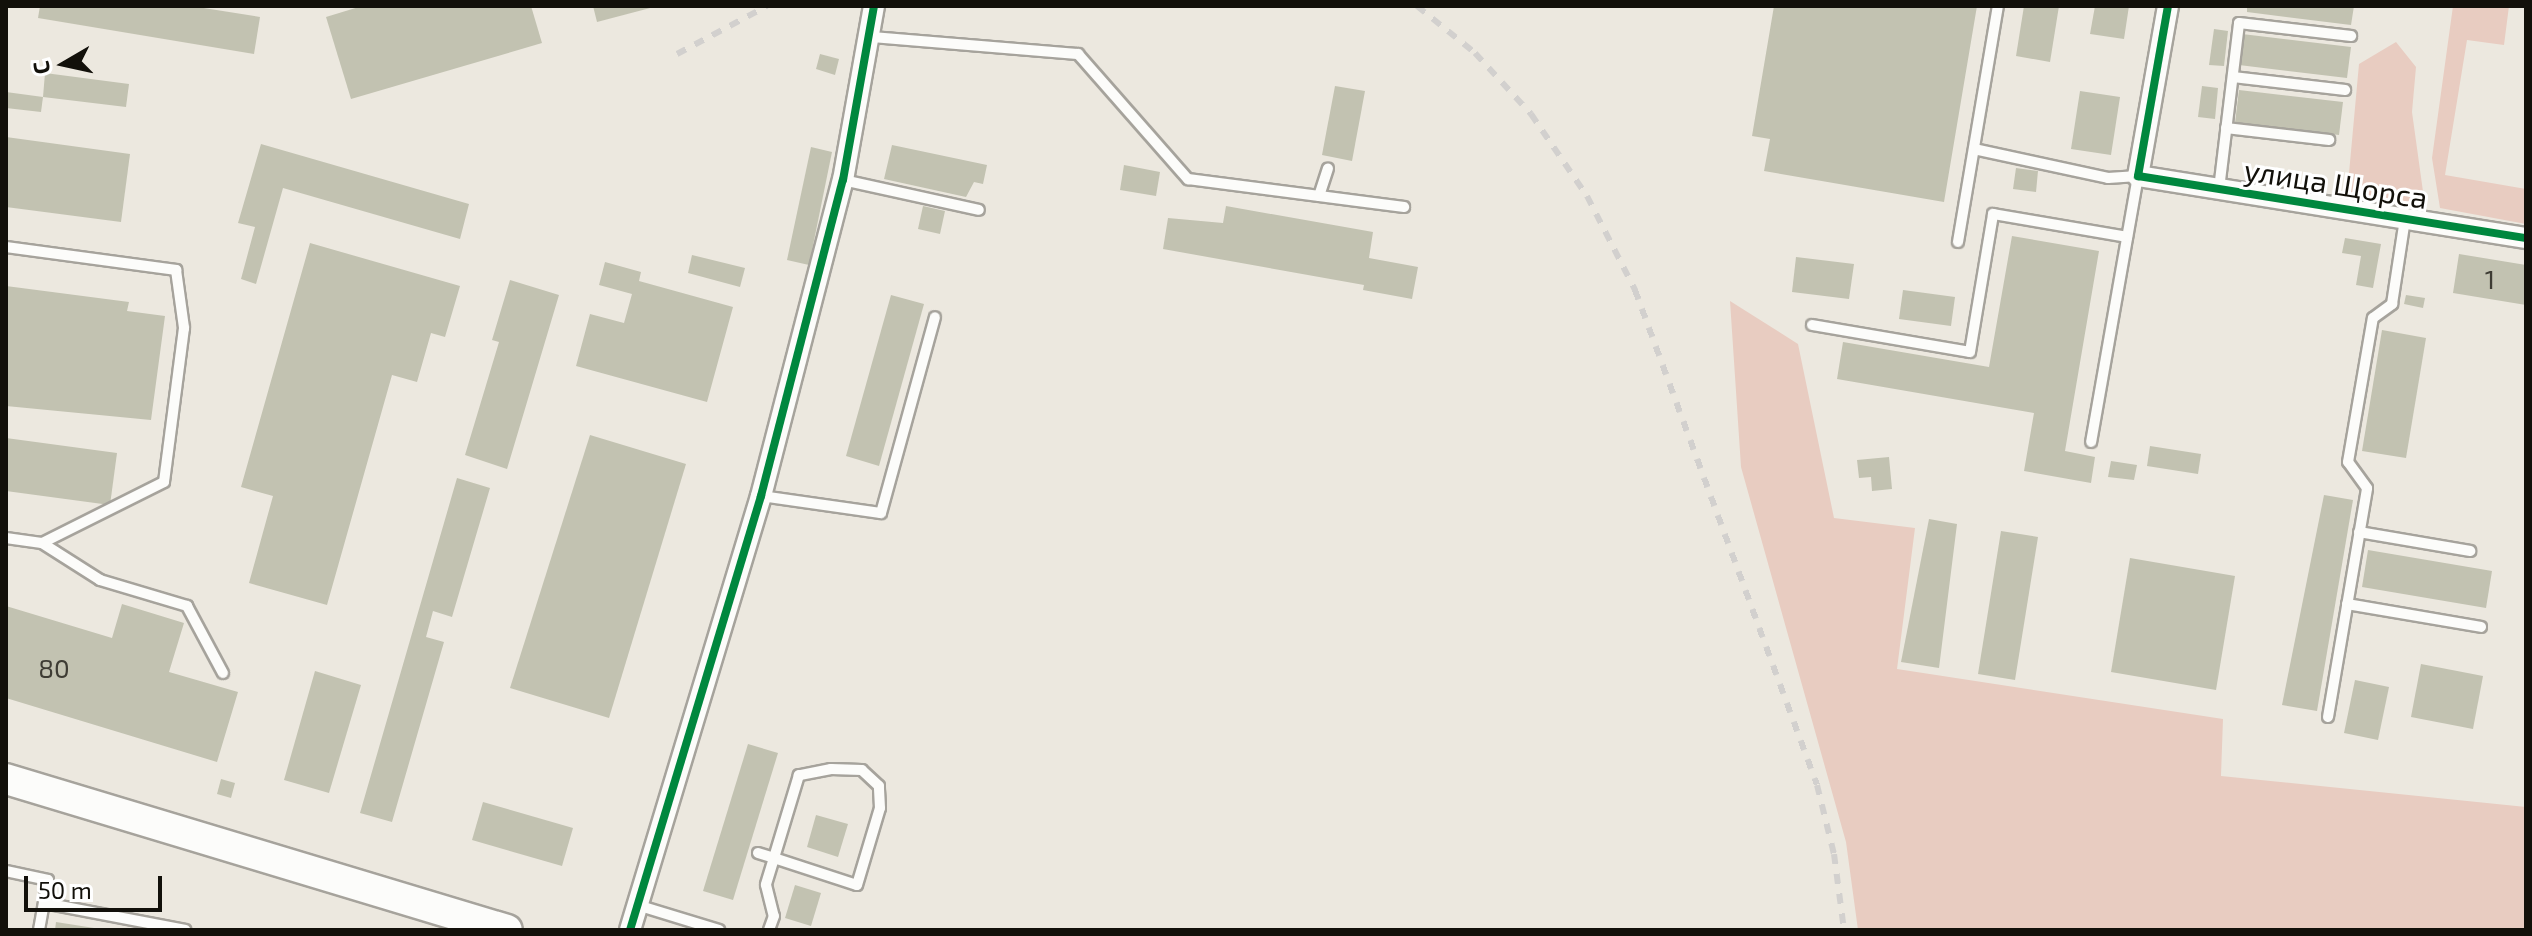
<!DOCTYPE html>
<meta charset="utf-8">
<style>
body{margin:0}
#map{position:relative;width:2532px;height:936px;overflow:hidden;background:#ece8df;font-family:"Exo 2",sans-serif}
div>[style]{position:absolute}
.green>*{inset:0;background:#e8ccc1}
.building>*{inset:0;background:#c2c2b1}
.roads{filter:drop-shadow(2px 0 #a6a39c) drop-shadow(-2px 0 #a6a39c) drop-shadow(0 2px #a6a39c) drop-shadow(0 -2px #a6a39c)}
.lane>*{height:10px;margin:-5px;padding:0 5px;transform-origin:5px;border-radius:5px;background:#fcfcfa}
.street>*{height:20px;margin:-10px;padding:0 10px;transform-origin:10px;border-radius:10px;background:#fcfcfa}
.primary>*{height:30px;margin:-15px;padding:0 15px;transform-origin:15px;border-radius:15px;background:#fcfcfa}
.rail>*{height:6px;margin-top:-3px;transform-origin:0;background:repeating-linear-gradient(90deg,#d2d0ce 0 10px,transparent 0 20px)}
.cycleway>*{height:8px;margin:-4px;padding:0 4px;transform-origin:4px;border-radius:4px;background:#00873e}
span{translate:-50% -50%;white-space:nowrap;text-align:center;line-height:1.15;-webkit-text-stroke:6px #fff;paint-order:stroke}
.number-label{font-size:26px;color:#3e3c34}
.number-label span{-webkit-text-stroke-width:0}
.street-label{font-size:30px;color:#12100a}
.frame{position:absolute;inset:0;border:8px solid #12100a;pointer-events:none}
.north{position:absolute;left:24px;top:24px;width:80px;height:80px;-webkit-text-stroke:6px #fff;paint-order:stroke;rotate:261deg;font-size:22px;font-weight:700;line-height:32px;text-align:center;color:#12100a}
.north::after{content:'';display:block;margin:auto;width:28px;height:36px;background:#12100a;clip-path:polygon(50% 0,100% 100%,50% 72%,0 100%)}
.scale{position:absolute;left:24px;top:876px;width:138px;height:36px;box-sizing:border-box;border:4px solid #12100a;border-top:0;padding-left:10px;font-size:24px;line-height:28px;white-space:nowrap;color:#12100a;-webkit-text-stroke:6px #fff;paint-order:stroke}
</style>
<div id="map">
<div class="green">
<i style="clip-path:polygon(2453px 6px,2509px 6px,2504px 45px,2467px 40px,2445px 175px,2526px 189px,2526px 224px,2440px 208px,2432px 158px)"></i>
<i style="clip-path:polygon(2396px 42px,2416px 67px,2412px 112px,2425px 206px,2347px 195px,2359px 64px)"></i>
<i style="clip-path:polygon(1730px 301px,1798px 344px,1834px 518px,1915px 528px,1897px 669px,2223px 719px,2221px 776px,2526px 807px,2526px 930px,1858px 930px,1846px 842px,1741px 467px)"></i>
</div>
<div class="building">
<i style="clip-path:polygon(40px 6px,191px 6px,260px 17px,254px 54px,38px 18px)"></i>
<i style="clip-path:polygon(362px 6px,531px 6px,542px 43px,351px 99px,326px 17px)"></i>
<i style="clip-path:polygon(593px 6px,654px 6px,654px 7px,597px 22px)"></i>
<i style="clip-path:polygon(1774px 6px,1977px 6px,1944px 202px,1764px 171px,1770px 139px,1752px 136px)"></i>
<i style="clip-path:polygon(2024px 6px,2059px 6px,2050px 62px,2016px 56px)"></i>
<i style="clip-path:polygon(2095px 6px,2129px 6px,2124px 39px,2090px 34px)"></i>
<i style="clip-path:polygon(2247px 6px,2354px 6px,2351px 25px,2247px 12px)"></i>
<i style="clip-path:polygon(2214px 29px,2228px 31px,2224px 66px,2209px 65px)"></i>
<i style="clip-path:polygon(2242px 34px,2351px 47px,2347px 78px,2239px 65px)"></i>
<i style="clip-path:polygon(820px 54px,839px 59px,835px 75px,816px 69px)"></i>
<i style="clip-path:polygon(45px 73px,129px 84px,126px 107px,43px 97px)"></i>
<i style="clip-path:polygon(1335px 86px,1365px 91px,1352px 161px,1322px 155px)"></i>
<i style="clip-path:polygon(2202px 86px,2218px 88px,2215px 119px,2198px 117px)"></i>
<i style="clip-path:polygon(2239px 90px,2343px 102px,2339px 135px,2235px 123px)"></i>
<i style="clip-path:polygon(2080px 91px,2120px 97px,2111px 155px,2071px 149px)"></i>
<i style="clip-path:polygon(6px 92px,43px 97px,41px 112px,6px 108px)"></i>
<i style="clip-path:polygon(6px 137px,130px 154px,121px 222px,6px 207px)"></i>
<i style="clip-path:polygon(261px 144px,469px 204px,460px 239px,283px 188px,256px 284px,241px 279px,255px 227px,238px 223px)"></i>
<i style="clip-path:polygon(892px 145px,987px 165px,983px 184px,974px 182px,966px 197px,884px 179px)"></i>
<i style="clip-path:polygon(811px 147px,832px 152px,809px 265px,787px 260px)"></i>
<i style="clip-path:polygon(1124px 165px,1160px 172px,1156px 196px,1120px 190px)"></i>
<i style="clip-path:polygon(2016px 168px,2038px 171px,2036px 192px,2013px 189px)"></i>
<i style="clip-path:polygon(923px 206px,945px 211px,940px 234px,918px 229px)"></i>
<i style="clip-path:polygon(1226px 206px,1373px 232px,1369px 258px,1418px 267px,1412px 299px,1363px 290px,1364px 285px,1163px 249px,1168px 218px,1223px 223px)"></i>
<i style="clip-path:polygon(2012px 236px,2099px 251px,2065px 451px,2095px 457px,2091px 483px,2024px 471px,2034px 413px,1837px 379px,1843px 342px,1989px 367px)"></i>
<i style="clip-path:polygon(2345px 238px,2381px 244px,2373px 288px,2356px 285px,2361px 256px,2342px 253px)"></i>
<i style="clip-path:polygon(310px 243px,460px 286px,445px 337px,431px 333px,417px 382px,392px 375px,327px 605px,249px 583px,273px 496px,241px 487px)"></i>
<i style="clip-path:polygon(2459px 254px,2526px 265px,2526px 305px,2453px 293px)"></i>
<i style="clip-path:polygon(692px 255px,745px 268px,740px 287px,688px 273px)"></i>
<i style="clip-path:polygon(1796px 257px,1854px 264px,1849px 299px,1792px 292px)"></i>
<i style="clip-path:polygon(605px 262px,641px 272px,639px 281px,733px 307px,707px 402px,576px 366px,590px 314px,624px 323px,632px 294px,599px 285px)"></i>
<i style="clip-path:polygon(510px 280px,559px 295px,507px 469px,465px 455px,499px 342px,492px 340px)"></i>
<i style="clip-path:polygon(6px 286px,129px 302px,127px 311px,165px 316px,151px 420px,6px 406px)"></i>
<i style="clip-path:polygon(1903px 290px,1955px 297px,1951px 326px,1899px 319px)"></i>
<i style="clip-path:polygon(891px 295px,924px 304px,879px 466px,846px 456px)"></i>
<i style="clip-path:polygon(2406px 295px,2425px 298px,2423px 308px,2404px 304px)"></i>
<i style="clip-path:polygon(2382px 330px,2426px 338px,2406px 458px,2362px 451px)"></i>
<i style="clip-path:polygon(590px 435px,686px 464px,609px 718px,510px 688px)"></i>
<i style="clip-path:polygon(6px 438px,117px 453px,110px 505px,6px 491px)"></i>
<i style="clip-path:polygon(2150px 446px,2201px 454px,2198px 474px,2147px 466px)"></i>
<i style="clip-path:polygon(1889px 457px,1892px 489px,1872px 491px,1871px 477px,1859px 478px,1857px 460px)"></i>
<i style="clip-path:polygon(2111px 461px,2137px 465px,2134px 480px,2108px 477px)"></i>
<i style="clip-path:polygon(457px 478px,490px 488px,452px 617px,433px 611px,426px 637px,444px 642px,392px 822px,360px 813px)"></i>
<i style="clip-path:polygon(2324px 495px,2353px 500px,2317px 711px,2282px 705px)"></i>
<i style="clip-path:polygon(1929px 519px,1957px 524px,1939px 668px,1901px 662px)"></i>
<i style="clip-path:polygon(2001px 531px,2038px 537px,2015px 680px,1978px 674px)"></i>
<i style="clip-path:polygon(2368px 550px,2492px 571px,2486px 608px,2362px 587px)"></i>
<i style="clip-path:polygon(2130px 558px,2235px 576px,2216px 690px,2111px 672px)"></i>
<i style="clip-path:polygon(122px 604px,184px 623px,169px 672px,238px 692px,217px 762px,6px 698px,6px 606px,112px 638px)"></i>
<i style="clip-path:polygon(2421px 664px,2483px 676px,2473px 729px,2411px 717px)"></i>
<i style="clip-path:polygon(315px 671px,361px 685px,329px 793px,284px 780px)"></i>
<i style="clip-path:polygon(2355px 680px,2389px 687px,2378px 740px,2344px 733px)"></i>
<i style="clip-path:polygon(748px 744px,778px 753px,733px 900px,703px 891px)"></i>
<i style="clip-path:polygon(221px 779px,235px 783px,231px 798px,217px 794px)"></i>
<i style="clip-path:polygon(483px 802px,573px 828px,562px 866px,472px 840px)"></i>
<i style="clip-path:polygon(816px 815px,848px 824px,838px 857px,807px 847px)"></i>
<i style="clip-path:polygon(795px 885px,821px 893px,811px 926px,785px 918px)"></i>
<i style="clip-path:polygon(56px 922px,94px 928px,94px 930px,55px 930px)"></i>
</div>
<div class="roads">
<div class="lane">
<i style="left:871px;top:37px;width:208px;rotate:4.7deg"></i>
<i style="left:1078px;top:54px;width:167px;rotate:48.7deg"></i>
<i style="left:1188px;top:179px;width:218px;rotate:7.4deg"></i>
<i style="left:2233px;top:77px;width:113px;rotate:6.6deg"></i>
<i style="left:2226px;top:128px;width:104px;rotate:6.6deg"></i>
<i style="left:1974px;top:149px;width:137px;rotate:12.2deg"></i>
<i style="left:2108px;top:178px;width:30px;rotate:-4deg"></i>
<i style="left:2138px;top:176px;width:270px;rotate:100deg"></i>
<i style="left:843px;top:180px;width:139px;rotate:12.4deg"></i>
<i style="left:2219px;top:189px;width:167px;rotate:-83.1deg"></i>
<i style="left:2239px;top:23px;width:113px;rotate:6.6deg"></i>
<i style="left:1319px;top:196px;width:29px;rotate:-72deg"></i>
<i style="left:1958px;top:242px;width:239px;rotate:-80.4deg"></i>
<i style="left:6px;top:247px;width:172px;rotate:7.7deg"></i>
<i style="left:176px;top:270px;width:59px;rotate:82.1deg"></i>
<i style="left:184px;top:328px;width:155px;rotate:97.4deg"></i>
<i style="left:164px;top:482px;width:136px;rotate:153.4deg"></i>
<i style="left:1812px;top:325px;width:160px;rotate:9.7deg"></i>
<i style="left:1970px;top:352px;width:140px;rotate:-80.5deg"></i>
<i style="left:1993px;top:214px;width:136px;rotate:9.7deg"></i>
<i style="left:761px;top:496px;width:121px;rotate:8.1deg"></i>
<i style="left:881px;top:513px;width:203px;rotate:-74.6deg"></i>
<i style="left:2359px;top:532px;width:113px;rotate:9.7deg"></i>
<i style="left:6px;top:538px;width:36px;rotate:8deg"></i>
<i style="left:42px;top:543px;width:69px;rotate:32.5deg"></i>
<i style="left:100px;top:580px;width:91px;rotate:16.6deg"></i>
<i style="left:187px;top:606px;width:76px;rotate:61.8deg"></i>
<i style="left:2347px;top:604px;width:136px;rotate:9.7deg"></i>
<i style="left:2328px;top:717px;width:232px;rotate:-80.3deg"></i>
<i style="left:2367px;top:488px;width:32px;rotate:-126deg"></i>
<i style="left:2348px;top:462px;width:146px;rotate:-80.2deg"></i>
<i style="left:2373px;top:318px;width:24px;rotate:-36deg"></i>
<i style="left:2392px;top:304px;width:86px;rotate:-81.3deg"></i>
<i style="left:758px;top:853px;width:17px;rotate:17deg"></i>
<i style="left:774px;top:858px;width:87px;rotate:18deg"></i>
<i style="left:857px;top:885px;width:80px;rotate:-73.4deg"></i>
<i style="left:880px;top:808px;width:22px;rotate:-93deg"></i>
<i style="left:879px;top:786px;width:23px;rotate:-137deg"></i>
<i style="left:862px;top:770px;width:31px;rotate:-178deg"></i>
<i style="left:831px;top:769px;width:33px;rotate:169deg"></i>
<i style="left:799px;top:775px;width:87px;rotate:106.8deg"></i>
<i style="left:774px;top:858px;width:28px;rotate:107deg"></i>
<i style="left:766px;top:885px;width:32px;rotate:76deg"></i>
<i style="left:774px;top:916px;width:15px;rotate:110deg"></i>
<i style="left:6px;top:871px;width:43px;rotate:12.1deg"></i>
<i style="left:48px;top:880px;width:51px;rotate:100.2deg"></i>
<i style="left:44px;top:903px;width:144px;rotate:10.8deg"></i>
<i style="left:637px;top:905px;width:86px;rotate:17deg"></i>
</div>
<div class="street">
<i style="left:2168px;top:6px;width:173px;rotate:100deg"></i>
<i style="left:2138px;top:176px;width:393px;rotate:9.1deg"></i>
<i style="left:630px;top:930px;width:453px;rotate:-73.2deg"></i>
<i style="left:761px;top:496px;width:326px;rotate:-75.5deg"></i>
<i style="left:843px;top:180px;width:177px;rotate:-79.9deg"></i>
</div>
<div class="primary">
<i style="left:6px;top:779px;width:523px;rotate:16.77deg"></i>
</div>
</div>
<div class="rail">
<i style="left:1417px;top:6px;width:75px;rotate:39deg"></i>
<i style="left:1475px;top:53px;width:83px;rotate:47.4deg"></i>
<i style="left:1531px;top:114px;width:99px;rotate:55.7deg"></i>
<i style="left:1587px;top:196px;width:106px;rotate:62.9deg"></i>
<i style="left:1635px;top:290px;width:527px;rotate:69.81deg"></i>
<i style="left:1817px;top:785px;width:71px;rotate:76.2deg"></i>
<i style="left:1834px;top:854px;width:77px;rotate:82.5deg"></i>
<i style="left:677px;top:54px;width:102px;rotate:-28.1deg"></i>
</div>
<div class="cycleway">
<i style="left:2168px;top:6px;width:173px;rotate:100deg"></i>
<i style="left:2138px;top:176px;width:393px;rotate:9.1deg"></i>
<i style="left:630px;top:930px;width:453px;rotate:-73.2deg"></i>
<i style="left:761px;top:496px;width:326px;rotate:-75.5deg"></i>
<i style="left:843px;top:180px;width:177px;rotate:-79.9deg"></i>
</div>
<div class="number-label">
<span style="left:2490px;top:279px">1</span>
<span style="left:54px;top:668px">80</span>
</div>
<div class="street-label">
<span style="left:2336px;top:183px;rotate:9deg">улица Щорса</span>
</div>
<div class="frame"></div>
<div class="north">С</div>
<div class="scale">50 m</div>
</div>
